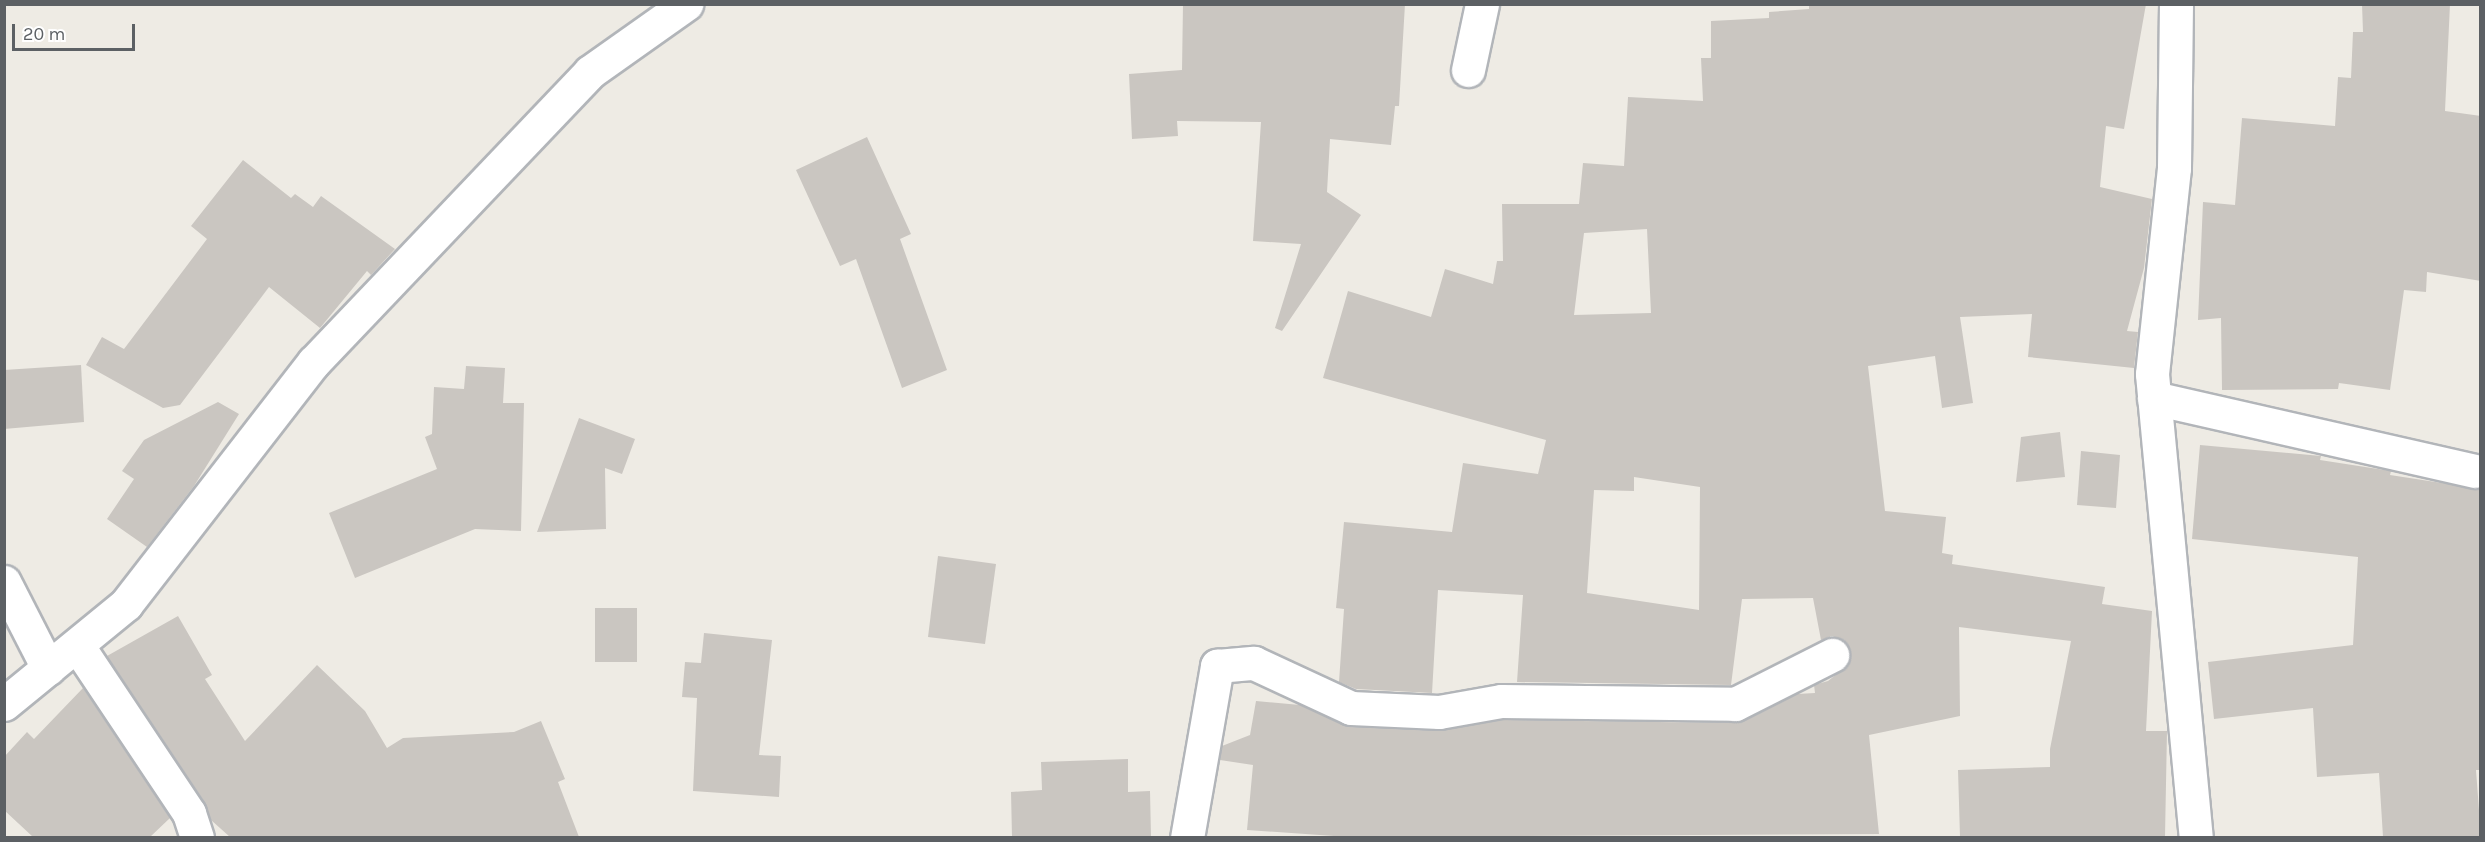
<!DOCTYPE html>
<style>
body{margin:0}
#map{position:relative;width:2485px;height:842px;overflow:hidden;background:#eeebe4;font-family:Karla,sans-serif}
div>[style]{position:absolute}
.building>*{inset:0;background:#cac6c1}
.roads{filter:drop-shadow(2px 0 #b2b5b9) drop-shadow(-2px 0 #b2b5b9) drop-shadow(0 2px #b2b5b9) drop-shadow(0 -2px #b2b5b9)}
.minor>*{height:33px;margin:-16.5px;padding:0 16.5px;transform-origin:16.5px;border-radius:16.5px;background:#fff}
span{translate:-50% -50%;white-space:nowrap;text-align:center;line-height:1.15;-webkit-text-stroke:4.5px #fff;paint-order:stroke}
.frame{position:absolute;inset:0;border:6px solid #5c6064;pointer-events:none}
.scale{position:absolute;left:12px;top:24px;width:123px;height:27px;box-sizing:border-box;border:3px solid #5c6064;border-top:0;padding-left:8px;font-size:18px;line-height:21px;white-space:nowrap;color:#5c6064;-webkit-text-stroke:4px #fff;paint-order:stroke}
</style>
<div id="map">
<div class="building">
<i style="clip-path:polygon(1183px 4px,1405px 4px,1399px 106px,1395px 106px,1391px 145px,1330px 139px,1327px 192px,1361px 215px,1282px 331px,1275px 328px,1301px 244px,1253px 241px,1261px 122px,1177px 121px,1178px 136px,1132px 139px,1129px 74px,1182px 70px)"></i>
<i style="clip-path:polygon(evenodd,1809px 4px,2146px 4px,2124px 129px,2106px 126px,2100px 187px,2152px 199px,2144px 268px,2127px 331px,2138px 332px,2134px 368px,2028px 357px,2032px 314px,1960px 317px,1973px 403px,1942px 408px,1935px 356px,1868px 366px,1885px 511px,1946px 517px,1942px 553px,1953px 555px,1952px 564px,2105px 587px,2102px 604px,2152px 611px,2146px 731px,2167px 731px,2165px 837px,1960px 837px,1958px 770px,2050px 767px,2050px 749px,2071px 641px,1959px 627px,1960px 716px,1869px 735px,1879px 834px,1348px 837px,1247px 830px,1253px 765px,1220px 760px,1222px 746px,1250px 735px,1256px 701px,1300px 705px,1350px 727px,1438px 731px,1503px 720px,1735px 723px,1797px 694px,1815px 693px,1814px 685px,1828px 681px,1847px 666px,1851px 655px,1843px 640px,1832px 636px,1821px 640px,1813px 598px,1742px 599px,1731px 685px,1517px 682px,1523px 595px,1438px 590px,1432px 693px,1356px 689px,1339px 682px,1344px 609px,1336px 608px,1344px 522px,1452px 532px,1463px 463px,1538px 474px,1546px 440px,1323px 378px,1348px 291px,1431px 317px,1445px 269px,1493px 284px,1497px 261px,1503px 261px,1502px 204px,1579px 204px,1583px 163px,1624px 166px,1628px 97px,1703px 101px,1701px 58px,1711px 58px,1711px 21px,1769px 18px,1769px 12px,1809px 9px,1809px 4px,1647px 229px,1651px 313px,1574px 315px,1584px 233px,1647px 229px,1809px 4px,1634px 477px,1700px 487px,1699px 610px,1587px 593px,1594px 490px,1634px 491px,1634px 477px)"></i>
<i style="clip-path:polygon(2362px 4px,2450px 4px,2445px 111px,2481px 116px,2481px 281px,2427px 272px,2426px 292px,2404px 290px,2390px 390px,2339px 383px,2338px 389px,2222px 390px,2221px 318px,2198px 320px,2203px 202px,2235px 205px,2242px 118px,2335px 126px,2338px 77px,2351px 78px,2353px 32px,2363px 32px)"></i>
<i style="clip-path:polygon(867px 137px,911px 234px,900px 239px,947px 370px,902px 388px,856px 259px,840px 266px,796px 170px)"></i>
<i style="clip-path:polygon(243px 160px,291px 198px,295px 194px,313px 207px,321px 196px,395px 249px,371px 275px,367px 271px,320px 328px,269px 287px,180px 405px,163px 408px,86px 365px,102px 337px,124px 349px,207px 239px,191px 226px)"></i>
<i style="clip-path:polygon(81px 365px,84px 422px,4px 429px,4px 370px)"></i>
<i style="clip-path:polygon(466px 366px,505px 368px,503px 403px,524px 403px,521px 531px,475px 529px,355px 578px,329px 513px,437px 469px,425px 437px,432px 434px,434px 387px,464px 389px)"></i>
<i style="clip-path:polygon(218px 402px,239px 414px,194px 486px,147px 547px,107px 519px,134px 479px,122px 471px,144px 440px)"></i>
<i style="clip-path:polygon(579px 418px,635px 439px,622px 474px,605px 468px,606px 529px,537px 532px)"></i>
<i style="clip-path:polygon(2060px 432px,2065px 477px,2016px 482px,2021px 437px)"></i>
<i style="clip-path:polygon(2200px 445px,2321px 456px,2320px 460px,2391px 471px,2390px 475px,2481px 489px,2481px 770px,2476px 770px,2481px 837px,2383px 837px,2379px 773px,2317px 777px,2313px 708px,2214px 719px,2208px 662px,2353px 645px,2358px 557px,2192px 539px)"></i>
<i style="clip-path:polygon(2081px 451px,2120px 455px,2116px 508px,2077px 505px)"></i>
<i style="clip-path:polygon(938px 556px,996px 564px,985px 644px,928px 637px)"></i>
<i style="clip-path:polygon(595px 608px,637px 608px,637px 662px,595px 662px)"></i>
<i style="clip-path:polygon(178px 616px,212px 675px,205px 679px,245px 741px,317px 665px,365px 711px,387px 748px,403px 738px,514px 732px,541px 721px,565px 779px,558px 782px,579px 837px,230px 837px,211px 820px,205px 803px,107px 656px)"></i>
<i style="clip-path:polygon(704px 633px,772px 640px,759px 755px,781px 756px,779px 797px,693px 791px,697px 698px,682px 697px,685px 662px,701px 663px)"></i>
<i style="clip-path:polygon(83px 688px,170px 818px,150px 837px,33px 837px,4px 810px,4px 757px,27px 732px,34px 739px)"></i>
<i style="clip-path:polygon(1128px 759px,1128px 792px,1150px 791px,1151px 837px,1012px 837px,1011px 792px,1042px 790px,1041px 762px)"></i>
</div>
<div class="roads">
<div class="minor">
<i style="left:2176px;top:4px;width:164px;rotate:90.7deg"></i>
<i style="left:2174px;top:168px;width:207px;rotate:96.1deg"></i>
<i style="left:2152px;top:374px;width:466px;rotate:84.6deg"></i>
<i style="left:1468px;top:70px;width:67px;rotate:-78deg"></i>
<i style="left:2154px;top:398px;width:329px;rotate:12.8deg"></i>
<i style="left:4px;top:582px;width:97px;rotate:62.9deg"></i>
<i style="left:77px;top:645px;width:202px;rotate:56.3deg"></i>
<i style="left:189px;top:813px;width:26px;rotate:72deg"></i>
<i style="left:4px;top:704px;width:158px;rotate:-39.3deg"></i>
<i style="left:126px;top:604px;width:306px;rotate:-52.2deg"></i>
<i style="left:314px;top:362px;width:400px;rotate:-46.4deg"></i>
<i style="left:590px;top:72px;width:118px;rotate:-35.3deg"></i>
<i style="left:1187px;top:838px;width:175px;rotate:-80.1deg"></i>
<i style="left:1217px;top:666px;width:37px;rotate:-5deg"></i>
<i style="left:1254px;top:663px;width:107px;rotate:24.9deg"></i>
<i style="left:1351px;top:708px;width:88px;rotate:2.6deg"></i>
<i style="left:1439px;top:712px;width:63px;rotate:-10.1deg"></i>
<i style="left:1501px;top:701px;width:234px;rotate:0.7deg"></i>
<i style="left:1735px;top:704px;width:109px;rotate:-26.8deg"></i>
</div>
</div>
<div class="frame"></div>
<div class="scale">20 m</div>
</div>
